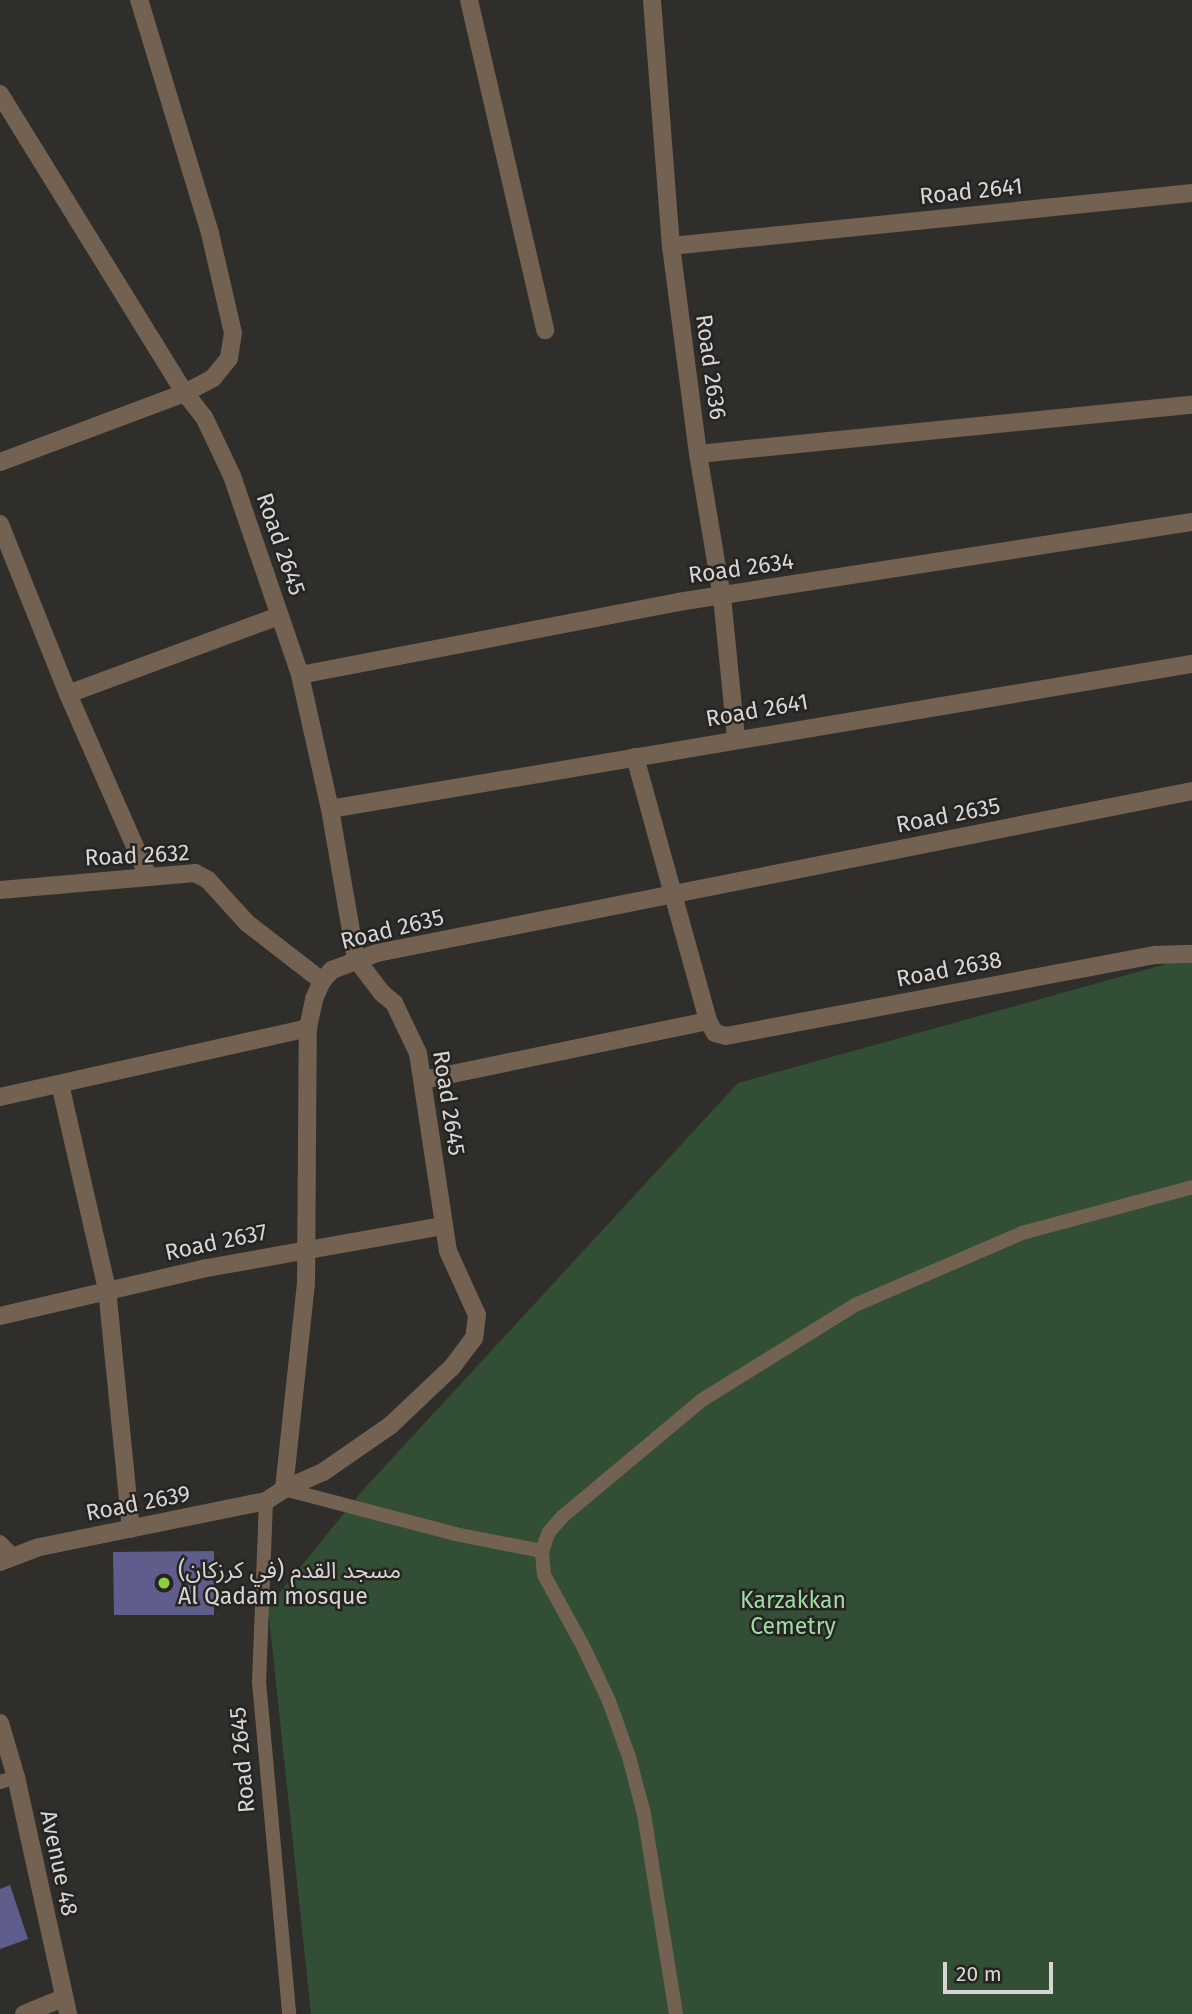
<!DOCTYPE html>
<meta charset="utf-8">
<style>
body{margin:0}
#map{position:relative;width:1192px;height:2014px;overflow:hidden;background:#302e2a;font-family:"Fira Sans","Noto Sans Arabic",sans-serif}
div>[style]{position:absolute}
.green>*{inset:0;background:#324f35}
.building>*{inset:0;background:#5e5d8b}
.service>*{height:14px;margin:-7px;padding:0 7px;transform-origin:7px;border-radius:7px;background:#736252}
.minor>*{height:18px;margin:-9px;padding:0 9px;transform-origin:9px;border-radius:9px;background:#736252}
.tertiary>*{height:18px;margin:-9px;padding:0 9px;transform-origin:9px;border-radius:9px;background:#736252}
.dots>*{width:19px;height:19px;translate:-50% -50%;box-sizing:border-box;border:4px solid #262421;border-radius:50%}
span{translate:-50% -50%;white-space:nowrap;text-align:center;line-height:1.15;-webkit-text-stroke:5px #262421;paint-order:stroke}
.street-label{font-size:23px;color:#d7d6d4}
.poi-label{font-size:23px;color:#d7d6d4}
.left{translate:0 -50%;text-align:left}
.park-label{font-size:23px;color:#9ddca2}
.scale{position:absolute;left:943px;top:1962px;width:110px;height:32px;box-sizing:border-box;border:4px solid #d7d6d4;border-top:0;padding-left:9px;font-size:21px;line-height:24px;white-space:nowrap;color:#d7d6d4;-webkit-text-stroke:5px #262421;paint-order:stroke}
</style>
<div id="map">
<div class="green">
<i style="clip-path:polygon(1188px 958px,1192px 960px,1192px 2014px,311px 2014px,268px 1607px,363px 1490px,738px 1083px)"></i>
</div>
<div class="building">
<i style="clip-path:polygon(214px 1551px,214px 1615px,114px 1615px,113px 1552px)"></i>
<i style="clip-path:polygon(10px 1885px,28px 1939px,0 1949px,0 1889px)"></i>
</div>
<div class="service">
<i style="left:284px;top:1489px;width:177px;rotate:14.7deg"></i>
<i style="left:455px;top:1534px;width:89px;rotate:11.1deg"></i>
<i style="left:266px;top:1501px;width:181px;rotate:92.2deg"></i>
<i style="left:259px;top:1682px;width:333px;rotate:84.8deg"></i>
<i style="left:0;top:1542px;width:18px;rotate:45deg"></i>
<i style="left:0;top:1782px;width:17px;rotate:-17deg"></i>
<i style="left:676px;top:2014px;width:203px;rotate:-99.1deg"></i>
<i style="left:644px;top:1814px;width:59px;rotate:-104.7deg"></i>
<i style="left:629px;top:1757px;width:59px;rotate:-109.7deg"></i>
<i style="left:609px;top:1701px;width:59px;rotate:-115.3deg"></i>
<i style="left:584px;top:1648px;width:83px;rotate:-118.7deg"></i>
<i style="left:544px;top:1575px;width:24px;rotate:-95deg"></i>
<i style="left:542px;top:1551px;width:20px;rotate:-70deg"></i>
<i style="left:549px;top:1532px;width:20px;rotate:-49deg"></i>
<i style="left:562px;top:1517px;width:182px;rotate:-39.9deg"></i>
<i style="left:702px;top:1400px;width:180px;rotate:-31.8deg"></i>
<i style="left:855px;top:1305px;width:182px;rotate:-23.3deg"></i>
<i style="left:1022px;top:1233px;width:176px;rotate:-15.1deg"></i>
</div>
<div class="minor">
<i style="left:469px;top:0;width:339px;rotate:77deg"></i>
<i style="left:652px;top:0;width:247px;rotate:85.6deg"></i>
<i style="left:671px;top:246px;width:210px;rotate:82.6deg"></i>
<i style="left:698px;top:454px;width:145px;rotate:80.5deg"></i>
<i style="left:722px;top:597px;width:142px;rotate:84.3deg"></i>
<i style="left:0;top:94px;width:352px;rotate:58.3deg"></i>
<i style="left:185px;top:393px;width:31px;rotate:52deg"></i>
<i style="left:204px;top:417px;width:65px;rotate:64.6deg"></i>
<i style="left:232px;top:476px;width:210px;rotate:71.1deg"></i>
<i style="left:300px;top:675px;width:137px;rotate:77.4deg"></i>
<i style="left:330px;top:809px;width:152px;rotate:80.2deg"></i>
<i style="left:356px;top:959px;width:43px;rotate:52.6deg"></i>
<i style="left:382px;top:993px;width:16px;rotate:40deg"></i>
<i style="left:394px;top:1003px;width:55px;rotate:64.4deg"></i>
<i style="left:418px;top:1053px;width:200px;rotate:81.4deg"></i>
<i style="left:448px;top:1251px;width:70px;rotate:65.6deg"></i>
<i style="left:477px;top:1315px;width:23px;rotate:97deg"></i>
<i style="left:474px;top:1338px;width:38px;rotate:127deg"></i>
<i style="left:451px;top:1368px;width:83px;rotate:136.5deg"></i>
<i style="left:391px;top:1425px;width:83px;rotate:145.3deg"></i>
<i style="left:323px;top:1472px;width:43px;rotate:156.4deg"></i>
<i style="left:284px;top:1489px;width:22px;rotate:146deg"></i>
<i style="left:266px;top:1501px;width:232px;rotate:168.5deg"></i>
<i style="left:39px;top:1547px;width:42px;rotate:159deg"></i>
<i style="left:671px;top:246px;width:524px;rotate:-5.81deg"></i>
<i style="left:698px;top:454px;width:496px;rotate:-5.7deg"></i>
<i style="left:0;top:462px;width:197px;rotate:-20.5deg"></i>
<i style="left:185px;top:393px;width:32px;rotate:-28deg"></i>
<i style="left:213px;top:378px;width:26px;rotate:-51deg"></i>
<i style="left:229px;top:358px;width:25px;rotate:-81deg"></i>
<i style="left:233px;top:333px;width:103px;rotate:-103deg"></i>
<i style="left:210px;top:233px;width:244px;rotate:-106.9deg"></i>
<i style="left:0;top:524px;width:183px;rotate:68.2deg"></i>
<i style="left:68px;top:694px;width:199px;rotate:66.3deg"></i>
<i style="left:300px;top:675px;width:385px;rotate:-10.9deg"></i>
<i style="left:678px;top:602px;width:520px;rotate:-8.85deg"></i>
<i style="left:68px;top:694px;width:225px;rotate:-20.3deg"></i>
<i style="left:635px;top:757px;width:274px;rotate:74.5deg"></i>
<i style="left:708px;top:1021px;width:14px;rotate:60deg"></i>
<i style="left:715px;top:1033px;width:11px;rotate:15deg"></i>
<i style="left:726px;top:1036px;width:438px;rotate:-10.7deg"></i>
<i style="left:1156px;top:955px;width:36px;rotate:-2deg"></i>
<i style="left:330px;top:809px;width:874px;rotate:-9.55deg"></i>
<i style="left:0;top:890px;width:196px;rotate:-5deg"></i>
<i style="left:195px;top:873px;width:15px;rotate:28deg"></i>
<i style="left:208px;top:880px;width:58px;rotate:47.8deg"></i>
<i style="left:247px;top:923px;width:95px;rotate:37.7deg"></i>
<i style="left:423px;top:1080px;width:291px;rotate:-11.7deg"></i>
<i style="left:60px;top:1084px;width:210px;rotate:77.1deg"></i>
<i style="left:107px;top:1289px;width:241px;rotate:84.3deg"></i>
<i style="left:0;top:1097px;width:316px;rotate:-12.6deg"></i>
<i style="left:0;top:1316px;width:212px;rotate:-13.1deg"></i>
<i style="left:207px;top:1268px;width:240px;rotate:-10.1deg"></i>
<i style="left:284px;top:1489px;width:206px;rotate:-83.9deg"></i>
<i style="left:306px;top:1284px;width:256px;rotate:-89.6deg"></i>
<i style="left:308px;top:1028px;width:30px;rotate:-78deg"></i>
<i style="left:314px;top:999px;width:20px;rotate:-66deg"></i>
<i style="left:322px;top:981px;width:15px;rotate:-48deg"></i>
<i style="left:332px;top:970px;width:48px;rotate:-20.7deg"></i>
<i style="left:377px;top:953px;width:831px;rotate:-11.24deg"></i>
<i style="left:24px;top:2014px;width:42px;rotate:-22.3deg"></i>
</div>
<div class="tertiary">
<i style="left:0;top:1723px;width:56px;rotate:73.5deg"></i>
<i style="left:16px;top:1777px;width:243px;rotate:77.6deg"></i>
</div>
<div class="dots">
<i style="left:164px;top:1583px;background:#8ece43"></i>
</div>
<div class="street-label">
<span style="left:971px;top:191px;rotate:-6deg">Road 2641</span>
<span style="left:711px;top:367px;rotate:82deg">Road 2636</span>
<span style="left:281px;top:544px;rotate:71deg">Road 2645</span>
<span style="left:741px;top:568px;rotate:-8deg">Road 2634</span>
<span style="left:757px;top:710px;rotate:-10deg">Road 2641</span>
<span style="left:948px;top:815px;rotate:-11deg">Road 2635</span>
<span style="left:137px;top:855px;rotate:-3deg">Road 2632</span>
<span style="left:392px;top:929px;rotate:-14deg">Road 2635</span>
<span style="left:949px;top:969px;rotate:-11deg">Road 2638</span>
<span style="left:449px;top:1103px;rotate:81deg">Road 2645</span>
<span style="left:216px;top:1242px;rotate:-12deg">Road 2637</span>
<span style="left:138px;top:1503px;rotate:-11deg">Road 2639</span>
<span style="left:242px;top:1760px;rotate:-95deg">Road 2645</span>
<span style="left:59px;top:1863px;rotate:78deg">Avenue 48</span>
</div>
<div class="poi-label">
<span class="left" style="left:178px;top:1583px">مسجد القدم (في كرزكان)<br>Al Qadam mosque</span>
</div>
<div class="park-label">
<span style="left:793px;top:1613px">Karzakkan<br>Cemetry</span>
</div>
<div class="scale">20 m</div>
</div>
